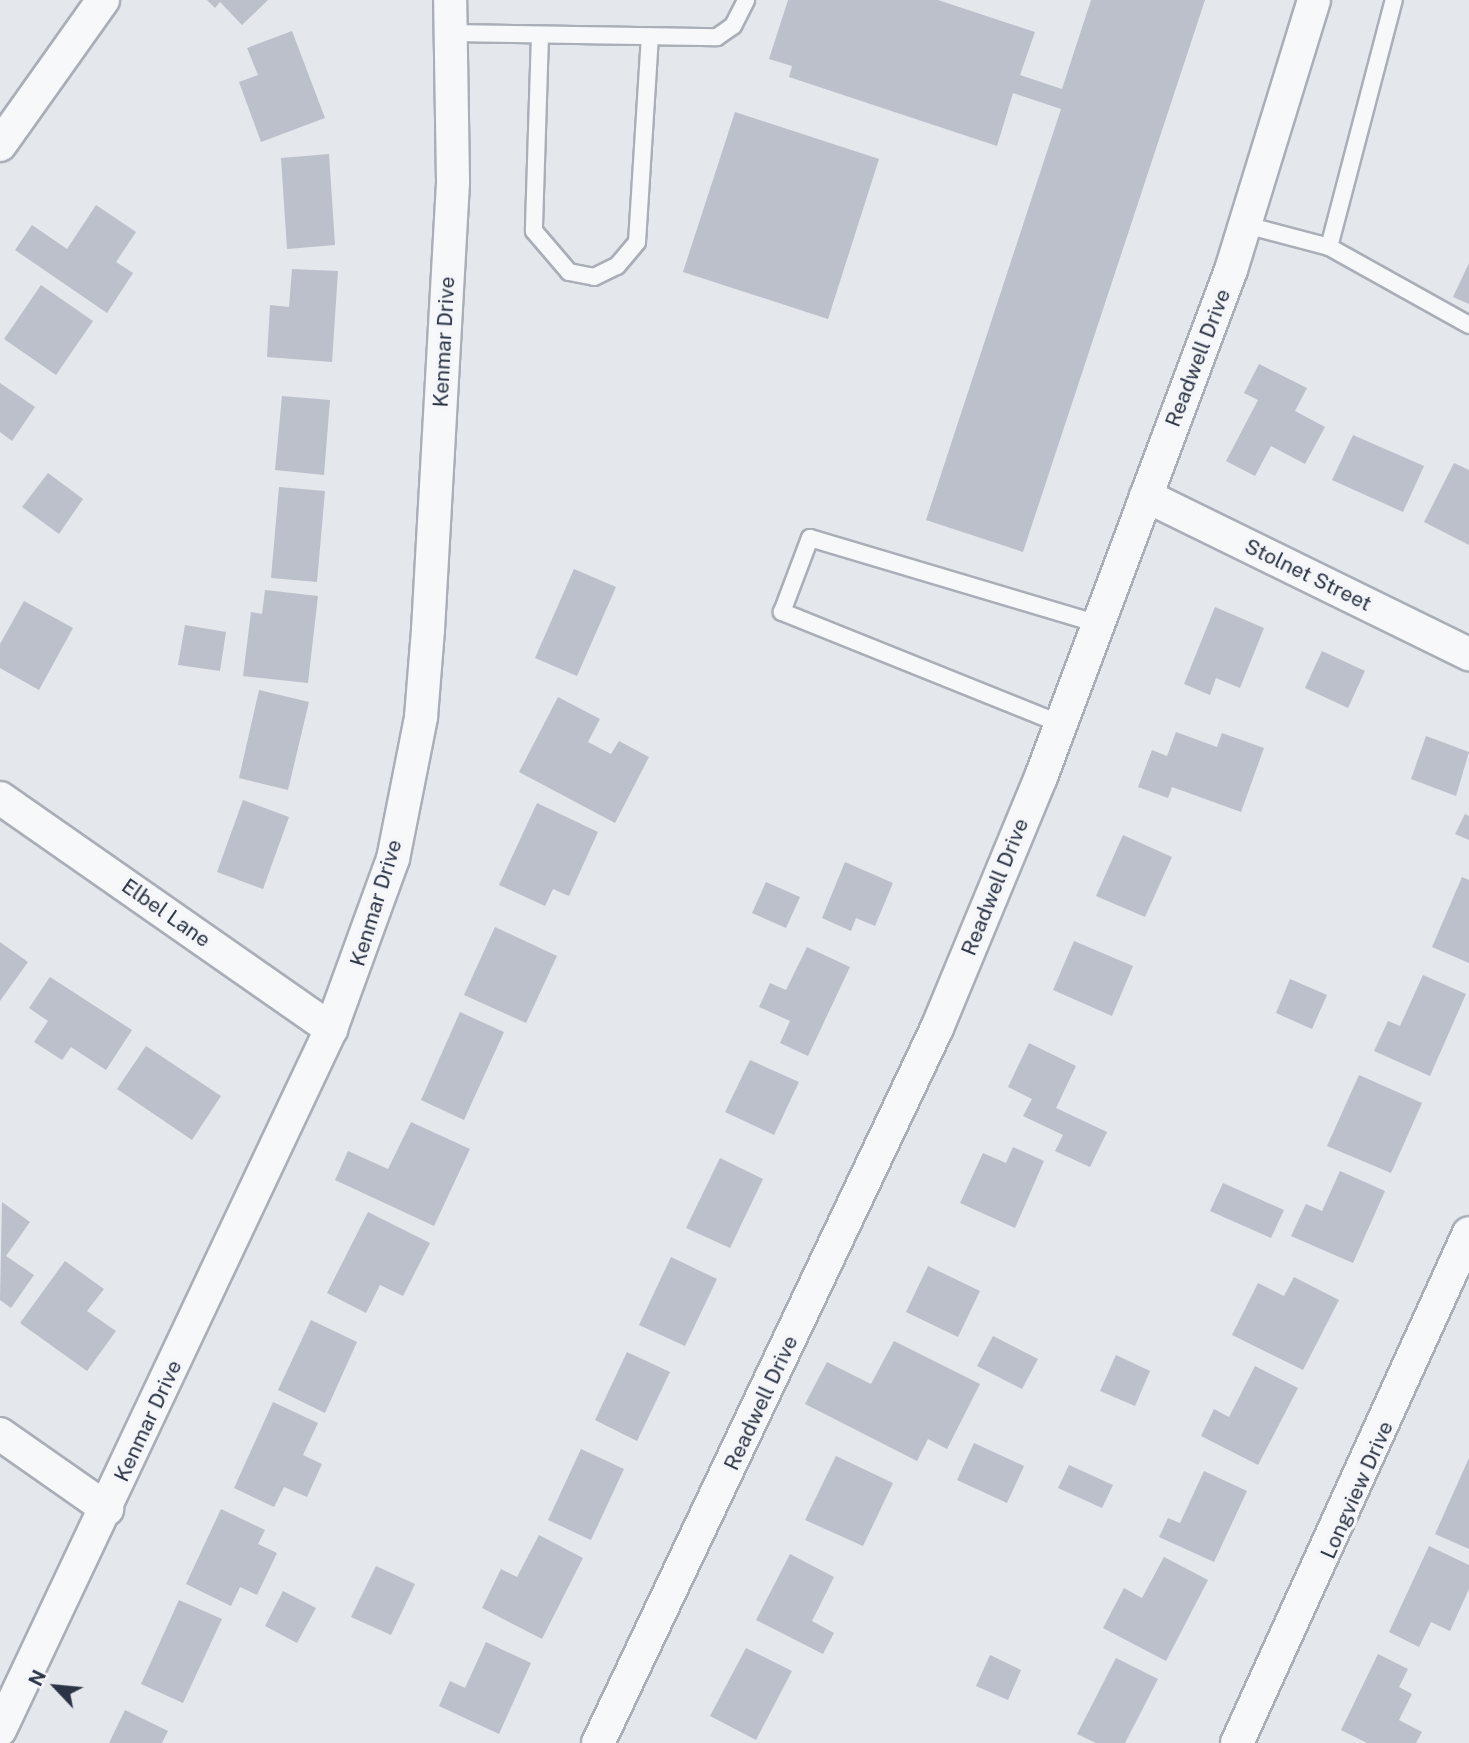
<!DOCTYPE html>
<style>
body{margin:0}
#map{position:relative;width:1469px;height:1743px;overflow:hidden;background:#e4e7ec;font-family:"Public Sans",sans-serif}
div>[style]{position:absolute}
.building>*{inset:0;background:#bbc0ca}
.roads{filter:drop-shadow(2px 0 #a9aeb7) drop-shadow(-2px 0 #a9aeb7) drop-shadow(0 2px #a9aeb7) drop-shadow(0 -2px #a9aeb7)}
.lane>*{height:16px;margin:-8px;padding:0 8px;transform-origin:8px;border-radius:8px;background:#f7f8fa}
.street>*{height:32px;margin:-16px;padding:0 16px;transform-origin:16px;border-radius:16px;background:#f7f8fa}
span{translate:-50% -50%;white-space:nowrap;text-align:center;line-height:1.15;-webkit-text-stroke:7px #f4f6f9;paint-order:stroke}
.street-label{font-size:21px;color:#2b3445}
.north{position:absolute;left:21px;top:1652px;width:70px;height:70px;-webkit-text-stroke:5px #f4f6f9;paint-order:stroke;rotate:296deg;font-size:19px;font-weight:700;line-height:28px;text-align:center;color:#2b3445}
.north::after{content:'';display:block;margin:auto;width:24px;height:32px;background:#2b3445;clip-path:polygon(50% 0,100% 100%,50% 72%,0 100%)}
</style>
<div id="map">
<div class="building">
<i style="clip-path:polygon(207px 0,268px 0,242px 25px,220px 2px,215px 8px)"></i>
<i style="clip-path:polygon(788px 0,938px 0,1035px 32px,1020px 75px,1062px 89px,1091px 0,1205px 0,1023px 552px,926px 520px,1061px 109px,1013px 93px,997px 146px,789px 77px,792px 66px,769px 59px)"></i>
<i style="clip-path:polygon(292px 31px,325px 118px,261px 142px,239px 82px,258px 75px,247px 48px)"></i>
<i style="clip-path:polygon(735px 112px,879px 159px,828px 319px,683px 272px)"></i>
<i style="clip-path:polygon(329px 154px,335px 245px,287px 249px,281px 158px)"></i>
<i style="clip-path:polygon(96px 205px,136px 232px,116px 262px,133px 273px,107px 313px,15px 250px,32px 225px,67px 249px)"></i>
<i style="clip-path:polygon(1469px 263px,1469px 304px,1453px 297px)"></i>
<i style="clip-path:polygon(292px 269px,338px 271px,332px 362px,267px 357px,270px 305px,289px 307px)"></i>
<i style="clip-path:polygon(41px 285px,93px 321px,56px 375px,4px 339px)"></i>
<i style="clip-path:polygon(1259px 364px,1307px 388px,1295px 411px,1325px 427px,1305px 464px,1271px 446px,1255px 476px,1226px 461px,1258px 400px,1244px 393px)"></i>
<i style="clip-path:polygon(0 383px,35px 407px,12px 441px,0 432px)"></i>
<i style="clip-path:polygon(282px 396px,330px 400px,324px 475px,275px 470px)"></i>
<i style="clip-path:polygon(1353px 435px,1424px 466px,1403px 512px,1332px 480px)"></i>
<i style="clip-path:polygon(1454px 463px,1469px 470px,1469px 545px,1424px 522px)"></i>
<i style="clip-path:polygon(48px 473px,83px 499px,59px 534px,22px 507px)"></i>
<i style="clip-path:polygon(279px 487px,325px 491px,317px 582px,271px 578px)"></i>
<i style="clip-path:polygon(574px 569px,616px 587px,577px 676px,535px 658px)"></i>
<i style="clip-path:polygon(265px 590px,318px 596px,308px 683px,243px 676px,251px 612px,262px 614px)"></i>
<i style="clip-path:polygon(24px 601px,73px 628px,39px 690px,0 668px,0 644px)"></i>
<i style="clip-path:polygon(1215px 607px,1264px 628px,1240px 688px,1216px 678px,1210px 695px,1184px 684px)"></i>
<i style="clip-path:polygon(185px 625px,226px 632px,220px 671px,178px 665px)"></i>
<i style="clip-path:polygon(1322px 651px,1365px 671px,1348px 708px,1305px 688px)"></i>
<i style="clip-path:polygon(259px 690px,309px 702px,288px 790px,239px 778px)"></i>
<i style="clip-path:polygon(558px 697px,600px 719px,588px 742px,611px 754px,619px 741px,649px 757px,615px 823px,519px 772px)"></i>
<i style="clip-path:polygon(1176px 732px,1217px 747px,1222px 733px,1264px 748px,1241px 812px,1172px 787px,1168px 798px,1138px 787px,1152px 750px,1167px 756px)"></i>
<i style="clip-path:polygon(1426px 736px,1469px 752px,1456px 796px,1411px 779px)"></i>
<i style="clip-path:polygon(243px 800px,289px 817px,263px 889px,217px 872px)"></i>
<i style="clip-path:polygon(537px 803px,598px 832px,569px 896px,553px 889px,545px 906px,499px 885px)"></i>
<i style="clip-path:polygon(1465px 814px,1469px 816px,1469px 840px,1455px 834px)"></i>
<i style="clip-path:polygon(1123px 835px,1172px 857px,1145px 917px,1096px 896px)"></i>
<i style="clip-path:polygon(845px 862px,893px 883px,875px 926px,856px 918px,851px 931px,822px 918px)"></i>
<i style="clip-path:polygon(1462px 877px,1469px 880px,1469px 963px,1432px 947px)"></i>
<i style="clip-path:polygon(766px 882px,800px 897px,786px 928px,752px 913px)"></i>
<i style="clip-path:polygon(495px 927px,557px 956px,526px 1023px,464px 995px)"></i>
<i style="clip-path:polygon(1074px 941px,1133px 966px,1112px 1016px,1053px 990px)"></i>
<i style="clip-path:polygon(0 942px,28px 962px,0 1001px)"></i>
<i style="clip-path:polygon(807px 947px,850px 967px,808px 1056px,780px 1043px,790px 1021px,759px 1007px,770px 983px,786px 990px)"></i>
<i style="clip-path:polygon(1423px 975px,1466px 994px,1430px 1076px,1374px 1051px,1388px 1021px,1400px 1026px)"></i>
<i style="clip-path:polygon(50px 977px,132px 1030px,106px 1070px,71px 1047px,62px 1060px,34px 1042px,48px 1021px,29px 1008px)"></i>
<i style="clip-path:polygon(1290px 979px,1327px 995px,1312px 1029px,1276px 1013px)"></i>
<i style="clip-path:polygon(460px 1012px,504px 1032px,464px 1120px,421px 1100px)"></i>
<i style="clip-path:polygon(1029px 1043px,1076px 1066px,1056px 1108px,1107px 1132px,1090px 1167px,1055px 1151px,1063px 1135px,1023px 1116px,1032px 1099px,1008px 1087px)"></i>
<i style="clip-path:polygon(146px 1046px,221px 1096px,192px 1140px,117px 1089px)"></i>
<i style="clip-path:polygon(750px 1060px,799px 1082px,774px 1135px,725px 1112px)"></i>
<i style="clip-path:polygon(1359px 1075px,1422px 1103px,1391px 1173px,1327px 1146px)"></i>
<i style="clip-path:polygon(411px 1122px,470px 1149px,434px 1226px,335px 1180px,348px 1151px,388px 1169px)"></i>
<i style="clip-path:polygon(1013px 1147px,1044px 1161px,1015px 1228px,960px 1203px,983px 1153px,1006px 1163px)"></i>
<i style="clip-path:polygon(720px 1158px,763px 1179px,730px 1248px,686px 1228px)"></i>
<i style="clip-path:polygon(1340px 1171px,1385px 1191px,1353px 1263px,1291px 1236px,1306px 1204px,1322px 1211px)"></i>
<i style="clip-path:polygon(1223px 1183px,1284px 1210px,1271px 1238px,1210px 1211px)"></i>
<i style="clip-path:polygon(2px 1202px,30px 1222px,6px 1256px,34px 1275px,11px 1308px,0 1300px)"></i>
<i style="clip-path:polygon(368px 1212px,430px 1243px,403px 1296px,380px 1285px,366px 1313px,327px 1293px)"></i>
<i style="clip-path:polygon(671px 1257px,717px 1279px,685px 1346px,639px 1325px)"></i>
<i style="clip-path:polygon(65px 1261px,104px 1289px,87px 1311px,116px 1331px,87px 1371px,20px 1323px)"></i>
<i style="clip-path:polygon(928px 1266px,980px 1291px,958px 1337px,906px 1312px)"></i>
<i style="clip-path:polygon(1294px 1277px,1339px 1300px,1303px 1370px,1232px 1335px,1258px 1283px,1284px 1296px)"></i>
<i style="clip-path:polygon(311px 1320px,357px 1342px,325px 1413px,278px 1390px)"></i>
<i style="clip-path:polygon(993px 1336px,1038px 1359px,1022px 1389px,977px 1366px)"></i>
<i style="clip-path:polygon(894px 1341px,980px 1384px,947px 1449px,928px 1439px,917px 1461px,805px 1404px,827px 1362px,871px 1384px)"></i>
<i style="clip-path:polygon(627px 1352px,670px 1372px,637px 1441px,595px 1420px)"></i>
<i style="clip-path:polygon(1116px 1355px,1150px 1371px,1135px 1406px,1100px 1391px)"></i>
<i style="clip-path:polygon(1255px 1366px,1298px 1388px,1258px 1465px,1201px 1436px,1214px 1409px,1229px 1417px)"></i>
<i style="clip-path:polygon(273px 1402px,318px 1423px,303px 1455px,322px 1464px,307px 1497px,284px 1487px,274px 1507px,234px 1488px)"></i>
<i style="clip-path:polygon(974px 1443px,1024px 1466px,1007px 1503px,957px 1480px)"></i>
<i style="clip-path:polygon(581px 1449px,624px 1469px,591px 1540px,548px 1520px)"></i>
<i style="clip-path:polygon(836px 1456px,893px 1483px,863px 1546px,805px 1520px)"></i>
<i style="clip-path:polygon(1469px 1458px,1469px 1549px,1435px 1534px)"></i>
<i style="clip-path:polygon(1069px 1465px,1113px 1485px,1102px 1508px,1058px 1488px)"></i>
<i style="clip-path:polygon(1204px 1471px,1247px 1491px,1214px 1562px,1159px 1537px,1168px 1518px,1180px 1523px)"></i>
<i style="clip-path:polygon(221px 1509px,265px 1530px,258px 1544px,277px 1553px,257px 1595px,240px 1587px,231px 1606px,186px 1584px)"></i>
<i style="clip-path:polygon(539px 1535px,583px 1558px,542px 1639px,482px 1608px,501px 1569px,517px 1577px)"></i>
<i style="clip-path:polygon(1429px 1546px,1469px 1565px,1469px 1589px,1450px 1631px,1431px 1622px,1419px 1647px,1389px 1632px)"></i>
<i style="clip-path:polygon(790px 1554px,834px 1577px,812px 1621px,834px 1633px,823px 1654px,756px 1620px)"></i>
<i style="clip-path:polygon(1164px 1557px,1208px 1580px,1166px 1661px,1103px 1628px,1124px 1588px,1142px 1598px)"></i>
<i style="clip-path:polygon(376px 1566px,415px 1584px,391px 1635px,351px 1617px)"></i>
<i style="clip-path:polygon(283px 1591px,316px 1608px,297px 1643px,265px 1626px)"></i>
<i style="clip-path:polygon(179px 1600px,222px 1619px,183px 1703px,141px 1684px)"></i>
<i style="clip-path:polygon(486px 1642px,531px 1663px,499px 1734px,439px 1706px,450px 1681px,465px 1688px)"></i>
<i style="clip-path:polygon(746px 1648px,792px 1671px,756px 1740px,710px 1716px)"></i>
<i style="clip-path:polygon(1378px 1654px,1408px 1669px,1399px 1687px,1412px 1694px,1399px 1720px,1422px 1732px,1416px 1743px,1367px 1743px,1341px 1730px)"></i>
<i style="clip-path:polygon(990px 1655px,1021px 1670px,1008px 1700px,976px 1686px)"></i>
<i style="clip-path:polygon(1116px 1658px,1158px 1679px,1125px 1743px,1096px 1743px,1077px 1734px)"></i>
<i style="clip-path:polygon(125px 1710px,168px 1731px,162px 1743px,109px 1743px)"></i>
</div>
<div class="roads">
<div class="lane">
<i style="left:451px;top:33px;width:266px;rotate:0.9deg"></i>
<i style="left:717px;top:37px;width:19px;rotate:-35deg"></i>
<i style="left:733px;top:26px;width:29px;rotate:-63deg"></i>
<i style="left:540px;top:35px;width:196px;rotate:91.8deg"></i>
<i style="left:534px;top:231px;width:54px;rotate:49.5deg"></i>
<i style="left:569px;top:272px;width:25px;rotate:11deg"></i>
<i style="left:594px;top:277px;width:25px;rotate:-26deg"></i>
<i style="left:617px;top:266px;width:31px;rotate:-50deg"></i>
<i style="left:637px;top:242px;width:206px;rotate:-86.4deg"></i>
<i style="left:1246px;top:225px;width:86px;rotate:14.8deg"></i>
<i style="left:1329px;top:247px;width:255px;rotate:-75.3deg"></i>
<i style="left:1329px;top:247px;width:160px;rotate:29.1deg"></i>
<i style="left:1061px;top:724px;width:301px;rotate:-158.1deg"></i>
<i style="left:782px;top:612px;width:79px;rotate:-69.3deg"></i>
<i style="left:810px;top:538px;width:301px;rotate:16.6deg"></i>
</div>
<div class="street">
<i style="left:0;top:145px;width:178px;rotate:-54.6deg"></i>
<i style="left:1146px;top:496px;width:360px;rotate:26.1deg"></i>
<i style="left:0;top:798px;width:404px;rotate:34.9deg"></i>
<i style="left:0;top:1434px;width:131px;rotate:35deg"></i>
<i style="left:0;top:1730px;width:775px;rotate:-64.72deg"></i>
<i style="left:331px;top:1029px;width:181px;rotate:-70deg"></i>
<i style="left:393px;top:859px;width:145px;rotate:-78.8deg"></i>
<i style="left:421px;top:717px;width:87px;rotate:-85.4deg"></i>
<i style="left:428px;top:630px;width:449px;rotate:-86.8deg"></i>
<i style="left:453px;top:182px;width:182px;rotate:-90.9deg"></i>
<i style="left:598px;top:1743px;width:791px;rotate:-64.63deg"></i>
<i style="left:937px;top:1028px;width:272px;rotate:-67.5deg"></i>
<i style="left:1041px;top:777px;width:541px;rotate:-69.46deg"></i>
<i style="left:1231px;top:270px;width:282px;rotate:-72.9deg"></i>
<i style="left:1237px;top:1743px;width:560px;rotate:-65.54deg"></i>
</div>
</div>
<div class="street-label">
<span style="left:444px;top:342px;rotate:-87deg">Kenmar Drive</span>
<span style="left:1198px;top:358px;rotate:-69deg">Readwell Drive</span>
<span style="left:1308px;top:575px;rotate:26deg">Stolnet Street</span>
<span style="left:995px;top:887px;rotate:-68deg">Readwell Drive</span>
<span style="left:376px;top:903px;rotate:-73deg">Kenmar Drive</span>
<span style="left:166px;top:913px;rotate:35deg">Elbel Lane</span>
<span style="left:761px;top:1403px;rotate:-65deg">Readwell Drive</span>
<span style="left:148px;top:1421px;rotate:-65deg">Kenmar Drive</span>
<span style="left:1357px;top:1490px;rotate:-66deg">Longview Drive</span>
</div>
<div class="north">N</div>
</div>
